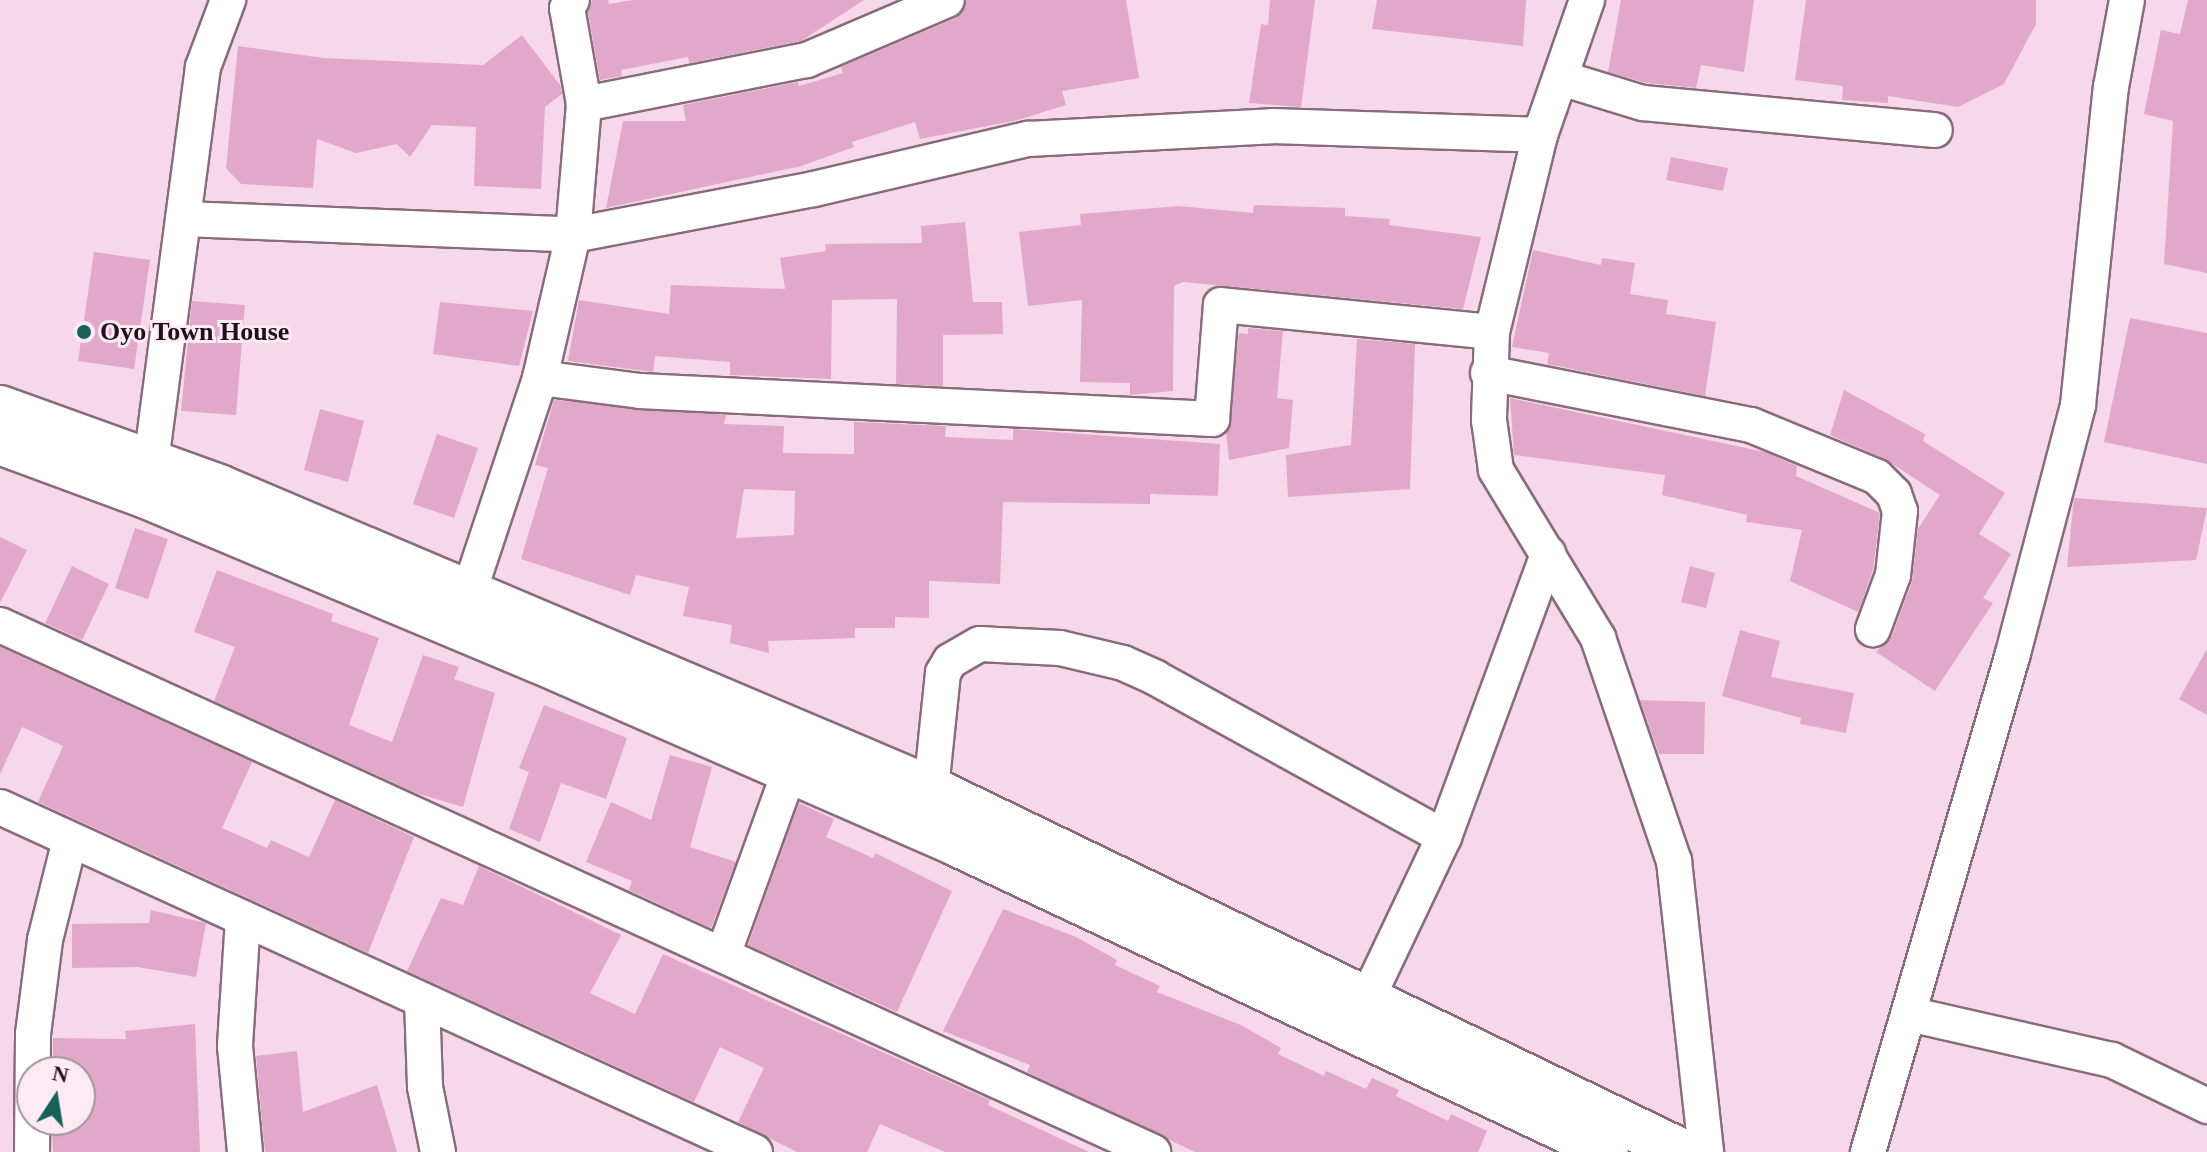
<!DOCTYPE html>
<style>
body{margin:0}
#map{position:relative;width:2207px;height:1152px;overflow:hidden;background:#f7d8ea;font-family:"Times New Roman",serif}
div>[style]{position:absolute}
.building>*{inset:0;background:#e2a8c9}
.roads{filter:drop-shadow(2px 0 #886c7c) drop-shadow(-2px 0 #886c7c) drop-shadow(0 2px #886c7c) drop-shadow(0 -2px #886c7c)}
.street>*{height:34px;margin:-17px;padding:0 17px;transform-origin:17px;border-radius:17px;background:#fff}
.secondary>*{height:44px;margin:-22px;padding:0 22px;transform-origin:22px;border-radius:22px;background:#fff}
.dots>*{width:22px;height:22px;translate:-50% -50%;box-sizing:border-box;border:4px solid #fdeaf4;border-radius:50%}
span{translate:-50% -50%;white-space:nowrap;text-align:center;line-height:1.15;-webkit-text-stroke:6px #fdeaf4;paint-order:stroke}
.poi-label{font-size:26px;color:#1d1218;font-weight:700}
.left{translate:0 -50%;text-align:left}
.north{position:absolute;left:16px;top:1056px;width:80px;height:80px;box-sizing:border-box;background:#fdeaf4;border:2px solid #a3949c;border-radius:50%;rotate:12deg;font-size:22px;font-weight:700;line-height:32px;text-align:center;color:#1d1218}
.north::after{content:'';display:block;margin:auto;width:28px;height:36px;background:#16625b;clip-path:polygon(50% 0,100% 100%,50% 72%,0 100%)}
</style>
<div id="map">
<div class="building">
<i style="clip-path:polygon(592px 0,608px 0,609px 4px,633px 0,864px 0,801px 41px,689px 63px,688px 57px,621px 70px,622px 76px,600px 80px,588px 12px)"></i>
<i style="clip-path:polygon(967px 0,1126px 0,1139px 78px,1062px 91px,1066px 105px,1018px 120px,920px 139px,915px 122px,852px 142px,854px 147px,801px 166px,606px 208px,623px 121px,686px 121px,683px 105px,798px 82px,799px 86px,843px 73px,841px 67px,956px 18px)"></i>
<i style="clip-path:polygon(1270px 0,1315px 0,1301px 107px,1249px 103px,1261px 24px,1268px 25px)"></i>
<i style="clip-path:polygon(1377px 0,1526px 0,1523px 46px,1372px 29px)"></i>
<i style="clip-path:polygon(1621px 0,1754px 0,1744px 72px,1701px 65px,1696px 88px,1647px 83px,1608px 72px)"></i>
<i style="clip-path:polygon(1806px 0,2036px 0,2036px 24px,2004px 84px,1958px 107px,1888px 96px,1888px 103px,1842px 100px,1843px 86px,1795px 80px)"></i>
<i style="clip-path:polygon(2188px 0,2207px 0,2207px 273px,2164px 264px,2173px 121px,2144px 114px,2161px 30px,2180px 34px)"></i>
<i style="clip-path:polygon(522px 35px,560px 85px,562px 94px,545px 107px,541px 189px,474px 186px,476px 127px,432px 125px,410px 157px,397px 144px,356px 153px,317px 139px,313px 188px,241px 184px,226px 168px,238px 46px,324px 58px,483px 65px)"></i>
<i style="clip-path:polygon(1671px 157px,1728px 168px,1723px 191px,1666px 180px)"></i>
<i style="clip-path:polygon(1254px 205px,1345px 208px,1345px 216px,1390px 219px,1389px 225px,1481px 237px,1463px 309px,1183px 282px,1174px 286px,1173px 391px,1130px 395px,1130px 383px,1080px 382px,1082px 300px,1028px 306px,1019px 232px,1081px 225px,1080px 214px,1179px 206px,1253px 213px)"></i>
<i style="clip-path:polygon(965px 222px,973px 302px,1002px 302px,1003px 334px,943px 335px,943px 386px,896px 384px,897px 299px,832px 300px,831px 379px,730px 375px,730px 362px,655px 356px,653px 372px,568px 361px,579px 300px,669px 314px,671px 285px,785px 289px,780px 258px,826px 251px,825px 244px,922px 243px,921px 226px)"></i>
<i style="clip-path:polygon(1533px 250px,1601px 265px,1602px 258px,1635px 263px,1630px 294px,1668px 300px,1666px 314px,1716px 322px,1705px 396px,1547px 364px,1549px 353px,1512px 347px)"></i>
<i style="clip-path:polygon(94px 252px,150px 260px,134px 369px,78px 361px)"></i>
<i style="clip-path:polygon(192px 301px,245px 305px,236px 415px,181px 411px)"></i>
<i style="clip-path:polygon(440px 302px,533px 311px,519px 366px,433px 354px)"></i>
<i style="clip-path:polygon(2130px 318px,2207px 333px,2207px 464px,2104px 442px)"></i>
<i style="clip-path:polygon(1248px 328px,1283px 331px,1277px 398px,1293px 400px,1289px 448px,1229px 460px,1226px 432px,1239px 333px,1248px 334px)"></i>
<i style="clip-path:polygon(1357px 339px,1415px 344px,1410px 489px,1288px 497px,1286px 455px,1351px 445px)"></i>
<i style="clip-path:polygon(1844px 390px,1925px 434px,1923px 441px,2005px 493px,1979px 534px,2011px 554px,1983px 598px,1993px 603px,1935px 691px,1876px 652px,1892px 636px,1912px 582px,1918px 529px,1940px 495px,1885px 459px,1830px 435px)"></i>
<i style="clip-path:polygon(1510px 398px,1765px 452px,1797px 466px,1796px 476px,1880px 513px,1873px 570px,1858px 612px,1790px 581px,1802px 530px,1746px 522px,1747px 515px,1662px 495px,1665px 475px,1514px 455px)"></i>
<i style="clip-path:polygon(evenodd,554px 400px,726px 415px,724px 424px,784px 426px,783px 453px,854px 454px,854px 422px,946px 426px,945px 437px,1013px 440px,1013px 429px,1220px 444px,1218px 496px,1150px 494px,1150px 504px,1003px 502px,1000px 584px,929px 581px,929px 618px,895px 617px,895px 628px,855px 628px,855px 638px,768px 641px,769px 653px,730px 643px,732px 625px,683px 616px,689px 587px,636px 575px,630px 595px,521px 559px,548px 468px,535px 465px,554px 400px,744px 489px,795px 491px,794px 535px,736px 538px,744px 489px)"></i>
<i style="clip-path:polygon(320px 409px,364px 421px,348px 482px,304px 470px)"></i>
<i style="clip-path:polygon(437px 434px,478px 448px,454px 518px,413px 504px)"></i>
<i style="clip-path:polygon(2074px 498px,2207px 508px,2196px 560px,2067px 567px)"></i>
<i style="clip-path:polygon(135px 528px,168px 539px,148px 599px,115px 588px)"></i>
<i style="clip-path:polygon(0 537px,27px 550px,0 603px)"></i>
<i style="clip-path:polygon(72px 566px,109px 584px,82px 640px,45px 623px)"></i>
<i style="clip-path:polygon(1690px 566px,1715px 573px,1706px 608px,1681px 602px)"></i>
<i style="clip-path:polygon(217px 570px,333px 614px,331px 621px,379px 638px,349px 725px,392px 742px,423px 655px,459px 667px,454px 679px,495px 693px,463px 807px,416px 793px,214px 701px,235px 647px,194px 632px)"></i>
<i style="clip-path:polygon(1740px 630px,1780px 641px,1771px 677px,1854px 693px,1846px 733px,1800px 724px,1801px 718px,1722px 696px)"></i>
<i style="clip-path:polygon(0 647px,252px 762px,222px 828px,267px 848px,271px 840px,309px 857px,335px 800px,414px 837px,368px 953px,38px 802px,63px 746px,22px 727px,0 774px)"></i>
<i style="clip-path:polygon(2207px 649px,2207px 715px,2179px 699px)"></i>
<i style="clip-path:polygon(1640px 700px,1705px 702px,1704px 754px,1659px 754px)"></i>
<i style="clip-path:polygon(544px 705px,627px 738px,606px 799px,561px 783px,540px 842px,509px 829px,529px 772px,519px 768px)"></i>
<i style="clip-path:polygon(670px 755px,712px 767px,690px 847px,736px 862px,711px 928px,629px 890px,632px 881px,586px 862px,611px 802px,651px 820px)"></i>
<i style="clip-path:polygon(799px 803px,834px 819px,826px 837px,873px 858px,875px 853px,952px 891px,897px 1012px,748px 945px)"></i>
<i style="clip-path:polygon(479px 866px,621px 935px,590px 993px,635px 1014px,663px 954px,990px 1100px,988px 1105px,1089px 1152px,945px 1152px,880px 1124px,867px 1152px,797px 1152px,738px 1122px,764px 1068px,720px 1047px,694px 1102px,407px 971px,441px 898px,463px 905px)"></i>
<i style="clip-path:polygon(1003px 909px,1076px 937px,1117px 960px,1115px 965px,1160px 986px,1157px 992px,1241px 1025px,1281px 1048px,1278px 1054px,1324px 1076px,1326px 1071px,1366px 1089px,1372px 1078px,1399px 1090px,1396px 1096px,1448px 1121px,1451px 1114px,1487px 1131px,1478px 1152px,1195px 1152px,1027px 1072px,1030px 1065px,943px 1031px)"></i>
<i style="clip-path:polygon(151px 910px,206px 923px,196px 977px,137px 967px,72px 968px,72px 924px,149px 923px)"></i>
<i style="clip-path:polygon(195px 1024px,200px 1152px,53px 1152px,52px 1120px,80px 1120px,80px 1072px,53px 1072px,53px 1038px,126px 1039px,125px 1031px)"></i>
<i style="clip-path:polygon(297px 1051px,303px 1112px,377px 1085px,397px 1152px,265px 1152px,256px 1056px)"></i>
</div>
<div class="roads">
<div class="street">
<i style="left:1561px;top:78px;width:86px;rotate:17deg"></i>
<i style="left:1643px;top:103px;width:293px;rotate:5.3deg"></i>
<i style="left:584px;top:104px;width:227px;rotate:-11.2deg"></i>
<i style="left:807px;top:60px;width:152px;rotate:-23.2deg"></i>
<i style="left:183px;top:219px;width:390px;rotate:2.3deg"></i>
<i style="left:573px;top:235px;width:131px;rotate:-85.2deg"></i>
<i style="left:584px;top:104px;width:97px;rotate:-100deg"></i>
<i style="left:567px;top:8px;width:9px;rotate:-58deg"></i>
<i style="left:1492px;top:332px;width:203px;rotate:-76.3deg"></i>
<i style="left:1488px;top:373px;width:268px;rotate:11.2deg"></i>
<i style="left:1751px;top:425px;width:136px;rotate:22.4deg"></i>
<i style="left:1877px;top:477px;width:24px;rotate:45deg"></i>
<i style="left:1894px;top:494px;width:18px;rotate:71deg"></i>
<i style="left:1900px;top:511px;width:64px;rotate:96.2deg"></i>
<i style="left:1893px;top:575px;width:58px;rotate:110.3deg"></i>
<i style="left:540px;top:378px;width:147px;rotate:-77deg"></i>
<i style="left:573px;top:235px;width:245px;rotate:-10.8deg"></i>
<i style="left:814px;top:189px;width:220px;rotate:-13.2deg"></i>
<i style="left:1028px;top:139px;width:244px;rotate:-3deg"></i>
<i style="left:1272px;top:126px;width:268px;rotate:1.9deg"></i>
<i style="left:1540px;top:135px;width:143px;rotate:-70.8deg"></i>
<i style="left:151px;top:462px;width:398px;rotate:-82.5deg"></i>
<i style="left:203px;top:67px;width:72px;rotate:-69.5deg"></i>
<i style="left:469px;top:592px;width:225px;rotate:-71.6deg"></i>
<i style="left:540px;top:378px;width:101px;rotate:7.4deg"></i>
<i style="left:640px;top:391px;width:573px;rotate:2.8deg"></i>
<i style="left:1212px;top:419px;width:114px;rotate:-85.5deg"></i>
<i style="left:1221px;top:305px;width:272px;rotate:5.7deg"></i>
<i style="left:1492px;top:332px;width:88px;rotate:92deg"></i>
<i style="left:1489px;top:420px;width:50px;rotate:82deg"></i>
<i style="left:1496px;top:470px;width:197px;rotate:58.7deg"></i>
<i style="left:1598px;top:638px;width:236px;rotate:71.2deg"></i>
<i style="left:1674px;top:861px;width:293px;rotate:83.7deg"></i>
<i style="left:0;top:625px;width:1268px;rotate:24.56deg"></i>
<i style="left:931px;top:789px;width:117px;rotate:-84.1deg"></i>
<i style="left:943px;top:673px;width:14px;rotate:-60deg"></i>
<i style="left:950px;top:661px;width:34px;rotate:-30deg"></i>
<i style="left:980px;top:644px;width:80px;rotate:2.9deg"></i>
<i style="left:1060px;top:648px;width:65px;rotate:13.4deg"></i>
<i style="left:1123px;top:663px;width:36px;rotate:24deg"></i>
<i style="left:1156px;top:678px;width:329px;rotate:28.9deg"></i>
<i style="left:0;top:807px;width:830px;rotate:24.56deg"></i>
<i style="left:243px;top:918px;width:128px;rotate:93.6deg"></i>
<i style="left:235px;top:1046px;width:106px;rotate:84.6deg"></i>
<i style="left:723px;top:955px;width:194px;rotate:-70.1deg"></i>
<i style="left:1368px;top:997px;width:177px;rotate:-64.6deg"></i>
<i style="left:1444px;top:837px;width:302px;rotate:-69.8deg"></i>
<i style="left:422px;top:1000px;width:87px;rotate:88deg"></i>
<i style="left:425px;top:1087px;width:66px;rotate:78.7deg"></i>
<i style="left:1909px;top:1014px;width:208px;rotate:12.8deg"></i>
<i style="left:2112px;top:1060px;width:106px;rotate:25.8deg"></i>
<i style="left:32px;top:1152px;width:118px;rotate:-89.5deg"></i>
<i style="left:33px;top:1034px;width:95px;rotate:-82.7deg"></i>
<i style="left:45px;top:940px;width:103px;rotate:-76deg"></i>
<i style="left:1868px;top:1152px;width:516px;rotate:-73.78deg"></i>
<i style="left:2012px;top:657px;width:260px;rotate:-75.3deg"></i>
<i style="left:2078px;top:405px;width:320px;rotate:-84.1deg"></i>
<i style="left:2111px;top:87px;width:88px;rotate:-79.6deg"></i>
</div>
<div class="secondary">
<i style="left:0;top:408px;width:233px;rotate:19.8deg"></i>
<i style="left:219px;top:487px;width:773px;rotate:22.98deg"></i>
<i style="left:931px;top:789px;width:835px;rotate:25.77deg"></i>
<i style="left:0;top:442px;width:156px;rotate:20.3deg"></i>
<i style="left:146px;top:496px;width:426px;rotate:22.8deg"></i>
<i style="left:539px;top:661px;width:454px;rotate:23.6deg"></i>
<i style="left:955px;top:843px;width:719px;rotate:25.18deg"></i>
</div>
</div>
<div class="dots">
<i style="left:84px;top:332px;background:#16625b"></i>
</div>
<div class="poi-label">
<span class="left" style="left:100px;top:332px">Oyo Town House</span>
</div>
<div class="north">N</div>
</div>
